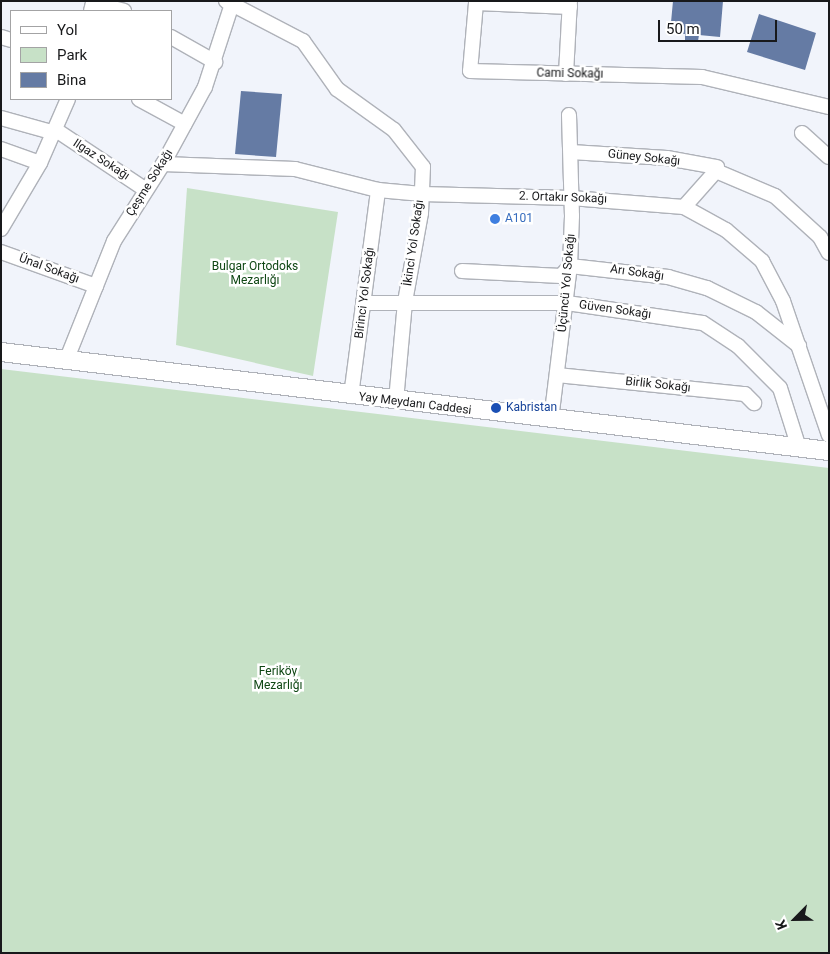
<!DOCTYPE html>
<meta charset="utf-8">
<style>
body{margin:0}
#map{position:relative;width:830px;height:954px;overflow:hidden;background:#f1f4fb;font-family:Roboto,sans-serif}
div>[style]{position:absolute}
.green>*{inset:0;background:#c7e1c7}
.building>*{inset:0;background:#657ba4}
.roads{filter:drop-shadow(1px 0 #afb2b9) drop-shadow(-1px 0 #afb2b9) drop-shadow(0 1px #afb2b9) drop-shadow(0 -1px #afb2b9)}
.minor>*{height:14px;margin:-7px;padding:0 7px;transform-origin:7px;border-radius:7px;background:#fff}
.tertiary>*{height:18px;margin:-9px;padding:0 9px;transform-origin:9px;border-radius:9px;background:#fff}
.dots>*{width:14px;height:14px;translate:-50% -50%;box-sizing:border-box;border:2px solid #fff;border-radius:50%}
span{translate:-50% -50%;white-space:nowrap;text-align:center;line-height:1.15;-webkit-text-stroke:5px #fff;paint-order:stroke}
.street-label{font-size:12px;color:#18191b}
.shop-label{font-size:12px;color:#366cbe}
.left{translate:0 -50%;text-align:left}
.park-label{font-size:12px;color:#0f4714}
.transit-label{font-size:12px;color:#164399}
.frame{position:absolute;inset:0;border:2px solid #18191b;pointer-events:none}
.legend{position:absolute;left:10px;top:10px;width:162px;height:90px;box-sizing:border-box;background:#fff;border:1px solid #a3a3a4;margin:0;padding:6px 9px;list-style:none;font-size:15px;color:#18191b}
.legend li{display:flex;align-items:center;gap:10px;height:25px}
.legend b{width:25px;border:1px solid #a3a3a4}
.north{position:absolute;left:770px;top:894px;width:50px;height:50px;-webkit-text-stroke:4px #fff;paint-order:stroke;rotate:247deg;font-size:14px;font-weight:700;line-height:20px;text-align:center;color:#18191b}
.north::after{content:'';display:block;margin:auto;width:18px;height:22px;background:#18191b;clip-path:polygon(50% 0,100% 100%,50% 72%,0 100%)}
.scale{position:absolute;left:658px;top:20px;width:119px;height:22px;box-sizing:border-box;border:2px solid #18191b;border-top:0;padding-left:6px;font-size:15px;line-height:18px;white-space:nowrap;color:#18191b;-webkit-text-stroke:4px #fff;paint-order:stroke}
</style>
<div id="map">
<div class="green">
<i style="clip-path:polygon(187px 188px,338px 212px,313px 376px,176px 345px)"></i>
<i style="clip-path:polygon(1px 369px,829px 468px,829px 953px,1px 953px)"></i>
</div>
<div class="building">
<i style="clip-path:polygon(673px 1px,723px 1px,720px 37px,699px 35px,698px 41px,685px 40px,685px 34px,670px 33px)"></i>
<i style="clip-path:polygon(759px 14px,816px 33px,805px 70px,747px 52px)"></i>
<i style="clip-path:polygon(241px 91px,282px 94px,276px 157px,235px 154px)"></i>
</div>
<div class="roads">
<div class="minor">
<i style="left:226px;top:1px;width:87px;rotate:27.5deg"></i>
<i style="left:303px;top:41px;width:59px;rotate:54.7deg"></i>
<i style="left:337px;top:89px;width:70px;rotate:35.7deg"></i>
<i style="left:394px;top:130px;width:47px;rotate:51.9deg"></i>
<i style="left:423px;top:167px;width:46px;rotate:92.5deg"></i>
<i style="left:421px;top:213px;width:90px;rotate:100.2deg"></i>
<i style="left:405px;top:302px;width:99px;rotate:95.2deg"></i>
<i style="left:570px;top:7px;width:94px;rotate:-177.6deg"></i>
<i style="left:476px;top:3px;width:68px;rotate:95deg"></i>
<i style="left:470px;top:71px;width:232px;rotate:1.5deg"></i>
<i style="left:702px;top:77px;width:130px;rotate:13.3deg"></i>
<i style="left:91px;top:11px;width:8px;rotate:-76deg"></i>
<i style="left:93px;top:3px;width:32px;rotate:14deg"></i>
<i style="left:1px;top:37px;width:10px;rotate:17deg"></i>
<i style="left:171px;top:37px;width:51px;rotate:29.6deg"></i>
<i style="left:566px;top:74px;width:73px;rotate:-86.9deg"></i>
<i style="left:139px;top:99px;width:52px;rotate:28.5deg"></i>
<i style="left:1px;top:118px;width:56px;rotate:15.5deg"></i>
<i style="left:56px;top:130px;width:108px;rotate:33.7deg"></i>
<i style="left:802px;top:133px;width:36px;rotate:42deg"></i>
<i style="left:1px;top:149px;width:41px;rotate:19.7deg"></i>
<i style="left:571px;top:152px;width:96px;rotate:3.6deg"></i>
<i style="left:667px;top:158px;width:51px;rotate:10.2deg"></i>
<i style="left:163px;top:164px;width:132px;rotate:2.2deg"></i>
<i style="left:295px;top:169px;width:86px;rotate:14.2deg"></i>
<i style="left:378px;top:190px;width:44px;rotate:5.2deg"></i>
<i style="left:422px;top:194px;width:149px;rotate:1.5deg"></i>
<i style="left:571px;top:198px;width:113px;rotate:4.6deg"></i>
<i style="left:684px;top:207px;width:48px;rotate:28.7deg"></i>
<i style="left:726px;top:230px;width:48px;rotate:40.7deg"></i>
<i style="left:762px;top:261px;width:45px;rotate:62.3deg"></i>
<i style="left:783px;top:301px;width:142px;rotate:71.1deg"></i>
<i style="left:684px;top:207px;width:48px;rotate:-48.4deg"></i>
<i style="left:716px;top:171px;width:64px;rotate:23deg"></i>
<i style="left:775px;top:196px;width:61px;rotate:42.3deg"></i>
<i style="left:820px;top:237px;width:18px;rotate:61deg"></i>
<i style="left:1px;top:229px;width:77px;rotate:-59.4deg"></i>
<i style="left:40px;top:163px;width:70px;rotate:-66.4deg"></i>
<i style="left:1px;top:252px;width:101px;rotate:19.7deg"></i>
<i style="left:462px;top:271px;width:99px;rotate:2.9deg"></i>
<i style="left:561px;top:276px;width:13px;rotate:-48deg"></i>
<i style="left:570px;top:266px;width:99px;rotate:6.4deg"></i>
<i style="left:668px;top:277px;width:41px;rotate:15.8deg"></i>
<i style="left:707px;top:288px;width:55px;rotate:26.1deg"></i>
<i style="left:756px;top:312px;width:55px;rotate:38.3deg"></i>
<i style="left:363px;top:303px;width:204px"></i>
<i style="left:567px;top:303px;width:137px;rotate:8.4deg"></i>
<i style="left:703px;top:323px;width:42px;rotate:33.3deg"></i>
<i style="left:738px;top:346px;width:59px;rotate:45deg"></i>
<i style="left:780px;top:388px;width:63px;rotate:72.4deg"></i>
<i style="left:66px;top:361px;width:129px;rotate:-68.2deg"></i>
<i style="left:114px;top:241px;width:91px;rotate:-57.5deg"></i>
<i style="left:163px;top:164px;width:88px;rotate:-61.4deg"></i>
<i style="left:205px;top:87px;width:87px;rotate:-72deg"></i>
<i style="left:557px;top:375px;width:189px;rotate:5.8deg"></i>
<i style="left:745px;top:394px;width:13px;rotate:45deg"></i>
<i style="left:351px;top:396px;width:208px;rotate:-82.5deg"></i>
<i style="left:551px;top:420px;width:155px;rotate:-83deg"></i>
<i style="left:570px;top:266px;width:50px;rotate:-87.7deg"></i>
<i style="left:572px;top:216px;width:101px;rotate:-91.7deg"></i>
</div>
<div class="tertiary">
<i style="left:1px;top:352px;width:834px;rotate:6.82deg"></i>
</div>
</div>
<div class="dots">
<i style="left:495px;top:219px;background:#3f7fe0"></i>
<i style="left:496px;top:408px;background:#1a4fb4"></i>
</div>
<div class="street-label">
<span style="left:570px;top:74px;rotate:1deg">Cami Sokağı</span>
<span style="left:644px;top:158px;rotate:6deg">Güney Sokağı</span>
<span style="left:101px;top:160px;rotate:33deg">Ilgaz Sokağı</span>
<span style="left:150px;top:183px;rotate:-58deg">Çeşme Sokağı</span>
<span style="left:563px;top:198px;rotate:2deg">2. Ortakır Sokağı</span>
<span style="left:414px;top:243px;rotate:-82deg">İkinci Yol Sokağı</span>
<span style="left:49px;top:269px;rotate:20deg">Ünal Sokağı</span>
<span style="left:637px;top:273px;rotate:8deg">Arı Sokağı</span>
<span style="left:567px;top:283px;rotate:-85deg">Üçüncü Yol Sokağı</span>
<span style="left:365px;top:293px;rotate:-83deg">Birinci Yol Sokağı</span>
<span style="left:615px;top:310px;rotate:8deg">Güven Sokağı</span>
<span style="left:658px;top:385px;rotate:6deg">Birlik Sokağı</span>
<span style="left:415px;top:404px;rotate:7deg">Yay Meydanı Caddesi</span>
</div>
<div class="shop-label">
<span class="left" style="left:505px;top:219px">A101</span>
</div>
<div class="park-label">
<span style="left:255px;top:274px">Bulgar Ortodoks<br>Mezarlığı</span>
<span style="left:278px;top:679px">Feriköy<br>Mezarlığı</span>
</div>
<div class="transit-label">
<span class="left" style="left:506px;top:408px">Kabristan</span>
</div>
<div class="frame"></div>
<ul class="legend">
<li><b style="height:6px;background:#fff"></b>Yol</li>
<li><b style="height:14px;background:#c7e1c7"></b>Park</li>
<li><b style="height:14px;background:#657ba4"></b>Bina</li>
</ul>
<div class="north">K</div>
<div class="scale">50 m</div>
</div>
